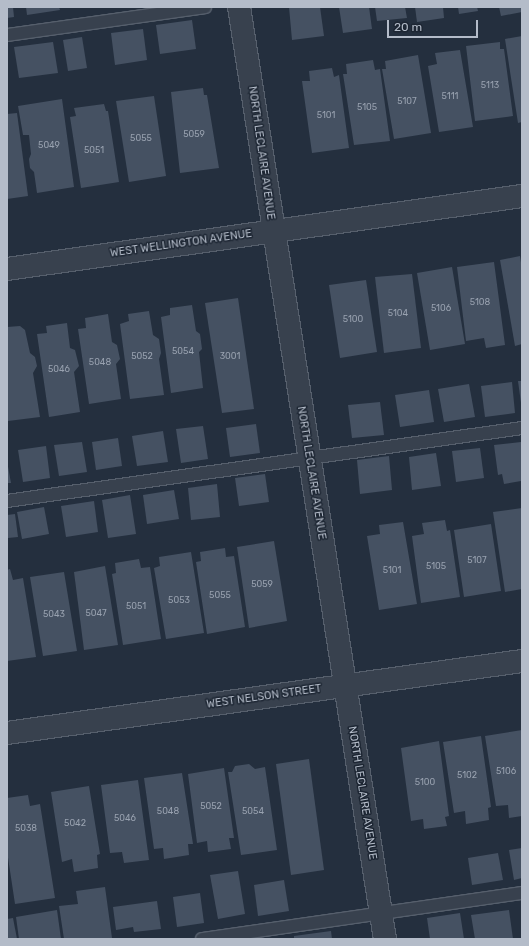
<!DOCTYPE html>
<style>
body{margin:0}
#map{position:relative;width:529px;height:946px;overflow:hidden;background:#242f3e;font-family:Rubik,sans-serif}
div>[style]{position:absolute}
.building>*{inset:0;background:#455162}
.roads{filter:drop-shadow(1px 0 #565f6c) drop-shadow(-1px 0 #565f6c) drop-shadow(0 1px #565f6c) drop-shadow(0 -1px #565f6c)}
.lane>*{height:12px;margin:-6px;padding:0 6px;transform-origin:6px;border-radius:6px;background:#38414e}
.street>*{height:22px;margin:-11px;padding:0 11px;transform-origin:11px;border-radius:11px;background:#38414e}
span{translate:-50% -50%;white-space:nowrap;text-align:center;line-height:1.15;-webkit-text-stroke:3px #1d2633;paint-order:stroke}
.number-label{font-size:9px;color:#98a1af}
.number-label span{-webkit-text-stroke-width:0}
.street-label{font-size:11px;color:#b4bcc9}
.frame{position:absolute;inset:0;border:8px solid #b4bcc9;pointer-events:none}
.scale{position:absolute;left:387px;top:20px;width:91px;height:18px;box-sizing:border-box;border:2px solid #b4bcc9;border-top:0;padding-left:5px;font-size:12px;line-height:14px;white-space:nowrap;color:#b4bcc9;-webkit-text-stroke:3px #1d2633;paint-order:stroke}
</style>
<div id="map">
<div class="building">
<i style="clip-path:polygon(7px 7px,13px 7px,14px 17px,7px 18px)"></i>
<i style="clip-path:polygon(26px 7px,59px 7px,60px 10px,27px 15px)"></i>
<i style="clip-path:polygon(289px 7px,320px 7px,324px 36px,292px 40px)"></i>
<i style="clip-path:polygon(339px 7px,369px 7px,372px 29px,343px 33px)"></i>
<i style="clip-path:polygon(375px 7px,405px 7px,407px 18px,377px 21px)"></i>
<i style="clip-path:polygon(415px 7px,443px 7px,444px 18px,417px 22px)"></i>
<i style="clip-path:polygon(458px 7px,477px 7px,478px 11px,459px 14px)"></i>
<i style="clip-path:polygon(499px 7px,522px 7px,522px 12px,501px 16px)"></i>
<i style="clip-path:polygon(192px 20px,196px 49px,160px 54px,156px 25px)"></i>
<i style="clip-path:polygon(143px 29px,147px 60px,115px 65px,111px 33px)"></i>
<i style="clip-path:polygon(522px 36px,522px 122px,518px 123px,505px 39px)"></i>
<i style="clip-path:polygon(82px 37px,87px 68px,68px 71px,63px 40px)"></i>
<i style="clip-path:polygon(53px 42px,58px 73px,19px 78px,14px 47px)"></i>
<i style="clip-path:polygon(500px 42px,500px 49px,504px 49px,513px 116px,475px 121px,466px 46px)"></i>
<i style="clip-path:polygon(460px 50px,473px 127px,439px 132px,428px 66px,437px 64px,435px 53px)"></i>
<i style="clip-path:polygon(418px 55px,431px 133px,394px 139px,382px 69px,386px 69px,385px 61px)"></i>
<i style="clip-path:polygon(373px 60px,375px 70px,380px 69px,390px 141px,354px 145px,343px 74px,347px 74px,346px 64px)"></i>
<i style="clip-path:polygon(332px 68px,334px 77px,339px 75px,349px 148px,312px 153px,302px 81px,310px 81px,309px 71px)"></i>
<i style="clip-path:polygon(203px 88px,204px 95px,207px 95px,219px 168px,180px 173px,171px 92px)"></i>
<i style="clip-path:polygon(154px 96px,166px 176px,129px 182px,116px 101px)"></i>
<i style="clip-path:polygon(62px 99px,74px 187px,37px 193px,34px 172px,30px 168px,29px 159px,31px 154px,29px 135px,23px 135px,18px 106px)"></i>
<i style="clip-path:polygon(104px 104px,106px 111px,108px 111px,119px 182px,81px 188px,70px 117px,76px 116px,74px 108px)"></i>
<i style="clip-path:polygon(17px 113px,28px 196px,7px 199px,7px 114px)"></i>
<i style="clip-path:polygon(520px 256px,522px 269px,522px 344px,515px 346px,500px 260px)"></i>
<i style="clip-path:polygon(494px 262px,505px 345px,486px 348px,484px 338px,466px 341px,457px 267px)"></i>
<i style="clip-path:polygon(452px 267px,465px 344px,430px 350px,417px 273px)"></i>
<i style="clip-path:polygon(412px 274px,421px 348px,384px 353px,375px 277px)"></i>
<i style="clip-path:polygon(366px 280px,377px 352px,340px 358px,329px 285px)"></i>
<i style="clip-path:polygon(238px 298px,254px 409px,222px 413px,205px 303px)"></i>
<i style="clip-path:polygon(192px 305px,196px 331px,200px 334px,202px 349px,199px 352px,203px 388px,171px 393px,161px 317px,170px 315px,170px 308px)"></i>
<i style="clip-path:polygon(149px 311px,153px 335px,159px 339px,161px 353px,159px 359px,164px 395px,130px 399px,120px 324px,129px 321px,128px 314px)"></i>
<i style="clip-path:polygon(108px 314px,112px 342px,117px 345px,120px 359px,116px 364px,121px 399px,89px 404px,78px 329px,86px 328px,85px 318px)"></i>
<i style="clip-path:polygon(67px 323px,70px 348px,75px 350px,79px 366px,74px 372px,80px 412px,49px 417px,37px 334px,47px 333px,46px 326px)"></i>
<i style="clip-path:polygon(20px 326px,25px 330px,30px 353px,35px 357px,37px 366px,33px 373px,40px 417px,8px 421px,7px 327px)"></i>
<i style="clip-path:polygon(518px 381px,522px 381px,522px 403px,521px 403px)"></i>
<i style="clip-path:polygon(512px 382px,515px 413px,485px 417px,481px 386px)"></i>
<i style="clip-path:polygon(469px 384px,475px 417px,444px 422px,438px 389px)"></i>
<i style="clip-path:polygon(429px 390px,434px 422px,400px 427px,395px 395px)"></i>
<i style="clip-path:polygon(380px 402px,384px 435px,352px 438px,348px 405px)"></i>
<i style="clip-path:polygon(256px 424px,260px 453px,230px 457px,226px 428px)"></i>
<i style="clip-path:polygon(203px 426px,208px 459px,181px 463px,176px 429px)"></i>
<i style="clip-path:polygon(163px 431px,168px 462px,137px 466px,132px 436px)"></i>
<i style="clip-path:polygon(118px 438px,122px 466px,96px 470px,92px 442px)"></i>
<i style="clip-path:polygon(82px 442px,87px 472px,59px 476px,54px 445px)"></i>
<i style="clip-path:polygon(521px 442px,521px 481px,504px 484px,502px 474px,498px 475px,494px 445px)"></i>
<i style="clip-path:polygon(46px 446px,50px 478px,23px 482px,18px 450px)"></i>
<i style="clip-path:polygon(480px 448px,484px 478px,456px 482px,452px 451px)"></i>
<i style="clip-path:polygon(436px 453px,441px 486px,412px 490px,409px 457px)"></i>
<i style="clip-path:polygon(389px 456px,392px 490px,360px 494px,357px 460px)"></i>
<i style="clip-path:polygon(7px 461px,11px 483px,7px 483px)"></i>
<i style="clip-path:polygon(265px 474px,269px 502px,239px 506px,235px 478px)"></i>
<i style="clip-path:polygon(217px 484px,220px 517px,191px 520px,188px 488px)"></i>
<i style="clip-path:polygon(174px 490px,179px 519px,147px 524px,143px 495px)"></i>
<i style="clip-path:polygon(130px 495px,136px 534px,108px 538px,102px 500px)"></i>
<i style="clip-path:polygon(94px 501px,98px 532px,66px 537px,61px 506px)"></i>
<i style="clip-path:polygon(44px 507px,49px 534px,22px 539px,17px 512px)"></i>
<i style="clip-path:polygon(522px 508px,522px 589px,505px 592px,493px 512px)"></i>
<i style="clip-path:polygon(15px 514px,18px 537px,8px 538px,7px 543px,7px 515px)"></i>
<i style="clip-path:polygon(445px 520px,447px 531px,450px 530px,460px 597px,421px 603px,412px 536px,424px 534px,422px 523px)"></i>
<i style="clip-path:polygon(403px 522px,417px 604px,379px 610px,367px 536px,380px 534px,379px 525px)"></i>
<i style="clip-path:polygon(491px 524px,501px 591px,464px 597px,454px 530px)"></i>
<i style="clip-path:polygon(274px 541px,287px 621px,249px 628px,237px 547px)"></i>
<i style="clip-path:polygon(225px 548px,226px 557px,234px 556px,245px 627px,207px 634px,196px 562px,201px 561px,200px 552px)"></i>
<i style="clip-path:polygon(191px 552px,204px 633px,166px 639px,154px 568px,160px 566px,159px 557px)"></i>
<i style="clip-path:polygon(139px 559px,141px 568px,150px 567px,161px 639px,123px 645px,112px 574px,116px 573px,115px 563px)"></i>
<i style="clip-path:polygon(105px 566px,118px 645px,84px 650px,74px 572px)"></i>
<i style="clip-path:polygon(10px 569px,13px 580px,23px 578px,36px 657px,7px 661px,7px 570px)"></i>
<i style="clip-path:polygon(64px 572px,77px 651px,43px 656px,30px 577px)"></i>
<i style="clip-path:polygon(522px 730px,522px 816px,509px 818px,508px 805px,496px 806px,485px 736px)"></i>
<i style="clip-path:polygon(481px 736px,491px 807px,488px 808px,489px 820px,466px 824px,465px 811px,454px 813px,443px 742px)"></i>
<i style="clip-path:polygon(439px 741px,449px 816px,445px 817px,447px 826px,424px 829px,423px 819px,411px 821px,401px 748px)"></i>
<i style="clip-path:polygon(309px 759px,324px 870px,291px 875px,276px 764px)"></i>
<i style="clip-path:polygon(249px 764px,255px 769px,265px 767px,277px 850px,241px 855px,228px 772px,232px 772px,235px 766px)"></i>
<i style="clip-path:polygon(224px 768px,234px 838px,229px 838px,231px 849px,208px 852px,207px 841px,197px 843px,188px 774px)"></i>
<i style="clip-path:polygon(182px 773px,193px 844px,188px 844px,189px 855px,164px 859px,163px 848px,154px 849px,144px 778px)"></i>
<i style="clip-path:polygon(138px 780px,149px 860px,124px 863px,122px 852px,110px 853px,101px 785px)"></i>
<i style="clip-path:polygon(89px 786px,100px 854px,97px 855px,98px 868px,74px 872px,72px 859px,62px 862px,51px 792px)"></i>
<i style="clip-path:polygon(28px 795px,30px 806px,40px 804px,55px 898px,15px 904px,7px 851px,7px 798px)"></i>
<i style="clip-path:polygon(522px 848px,522px 878px,514px 880px,509px 850px)"></i>
<i style="clip-path:polygon(498px 853px,503px 880px,472px 885px,468px 858px)"></i>
<i style="clip-path:polygon(238px 871px,245px 914px,218px 919px,210px 875px)"></i>
<i style="clip-path:polygon(284px 880px,289px 911px,258px 916px,254px 885px)"></i>
<i style="clip-path:polygon(105px 887px,112px 938px,64px 939px,59px 906px,78px 904px,76px 891px)"></i>
<i style="clip-path:polygon(200px 893px,204px 923px,177px 927px,173px 897px)"></i>
<i style="clip-path:polygon(157px 901px,161px 929px,134px 932px,133px 927px,116px 930px,113px 907px)"></i>
<i style="clip-path:polygon(57px 910px,61px 939px,19px 939px,16px 917px)"></i>
<i style="clip-path:polygon(509px 910px,513px 939px,475px 939px,471px 915px)"></i>
<i style="clip-path:polygon(460px 913px,464px 939px,430px 939px,427px 918px)"></i>
<i style="clip-path:polygon(13px 918px,17px 939px,7px 939px,7px 919px)"></i>
<i style="clip-path:polygon(331px 931px,332px 939px,294px 939px,294px 936px)"></i>
</div>
<div class="roads">
<div class="lane">
<i style="left:7px;top:35px;width:200px;rotate:-8deg"></i>
<i style="left:7px;top:501px;width:520px;rotate:-8.07deg"></i>
<i style="left:202px;top:939px;width:323px;rotate:-8.2deg"></i>
</div>
<div class="street">
<i style="left:239px;top:7px;width:943px;rotate:81.1deg"></i>
<i style="left:7px;top:269px;width:520px;rotate:-8.07deg"></i>
<i style="left:7px;top:733px;width:520px;rotate:-7.96deg"></i>
</div>
</div>
<div class="number-label">
<span style="left:490px;top:85px">5113</span>
<span style="left:450px;top:96px">5111</span>
<span style="left:407px;top:101px">5107</span>
<span style="left:367px;top:107px">5105</span>
<span style="left:326px;top:115px">5101</span>
<span style="left:194px;top:134px">5059</span>
<span style="left:141px;top:138px">5055</span>
<span style="left:49px;top:145px">5049</span>
<span style="left:94px;top:150px">5051</span>
<span style="left:480px;top:302px">5108</span>
<span style="left:441px;top:308px">5106</span>
<span style="left:398px;top:313px">5104</span>
<span style="left:353px;top:319px">5100</span>
<span style="left:183px;top:351px">5054</span>
<span style="left:142px;top:356px">5052</span>
<span style="left:230px;top:356px">3001</span>
<span style="left:100px;top:362px">5048</span>
<span style="left:59px;top:369px">5046</span>
<span style="left:477px;top:560px">5107</span>
<span style="left:436px;top:566px">5105</span>
<span style="left:392px;top:570px">5101</span>
<span style="left:262px;top:584px">5059</span>
<span style="left:220px;top:595px">5055</span>
<span style="left:179px;top:600px">5053</span>
<span style="left:136px;top:606px">5051</span>
<span style="left:96px;top:613px">5047</span>
<span style="left:54px;top:614px">5043</span>
<span style="left:506px;top:771px">5106</span>
<span style="left:467px;top:775px">5102</span>
<span style="left:425px;top:782px">5100</span>
<span style="left:211px;top:806px">5052</span>
<span style="left:168px;top:811px">5048</span>
<span style="left:253px;top:811px">5054</span>
<span style="left:125px;top:818px">5046</span>
<span style="left:75px;top:823px">5042</span>
<span style="left:26px;top:828px">5038</span>
</div>
<div class="street-label">
<span style="left:261px;top:153px;rotate:82deg">NORTH LECLAIRE AVENUE</span>
<span style="left:181px;top:244px;rotate:-8deg">WEST WELLINGTON AVENUE</span>
<span style="left:311px;top:473px;rotate:81deg">NORTH LECLAIRE AVENUE</span>
<span style="left:264px;top:697px;rotate:-8deg">WEST NELSON STREET</span>
<span style="left:362px;top:793px;rotate:81deg">NORTH LECLAIRE AVENUE</span>
</div>
<div class="frame"></div>
<div class="scale">20 m</div>
</div>
